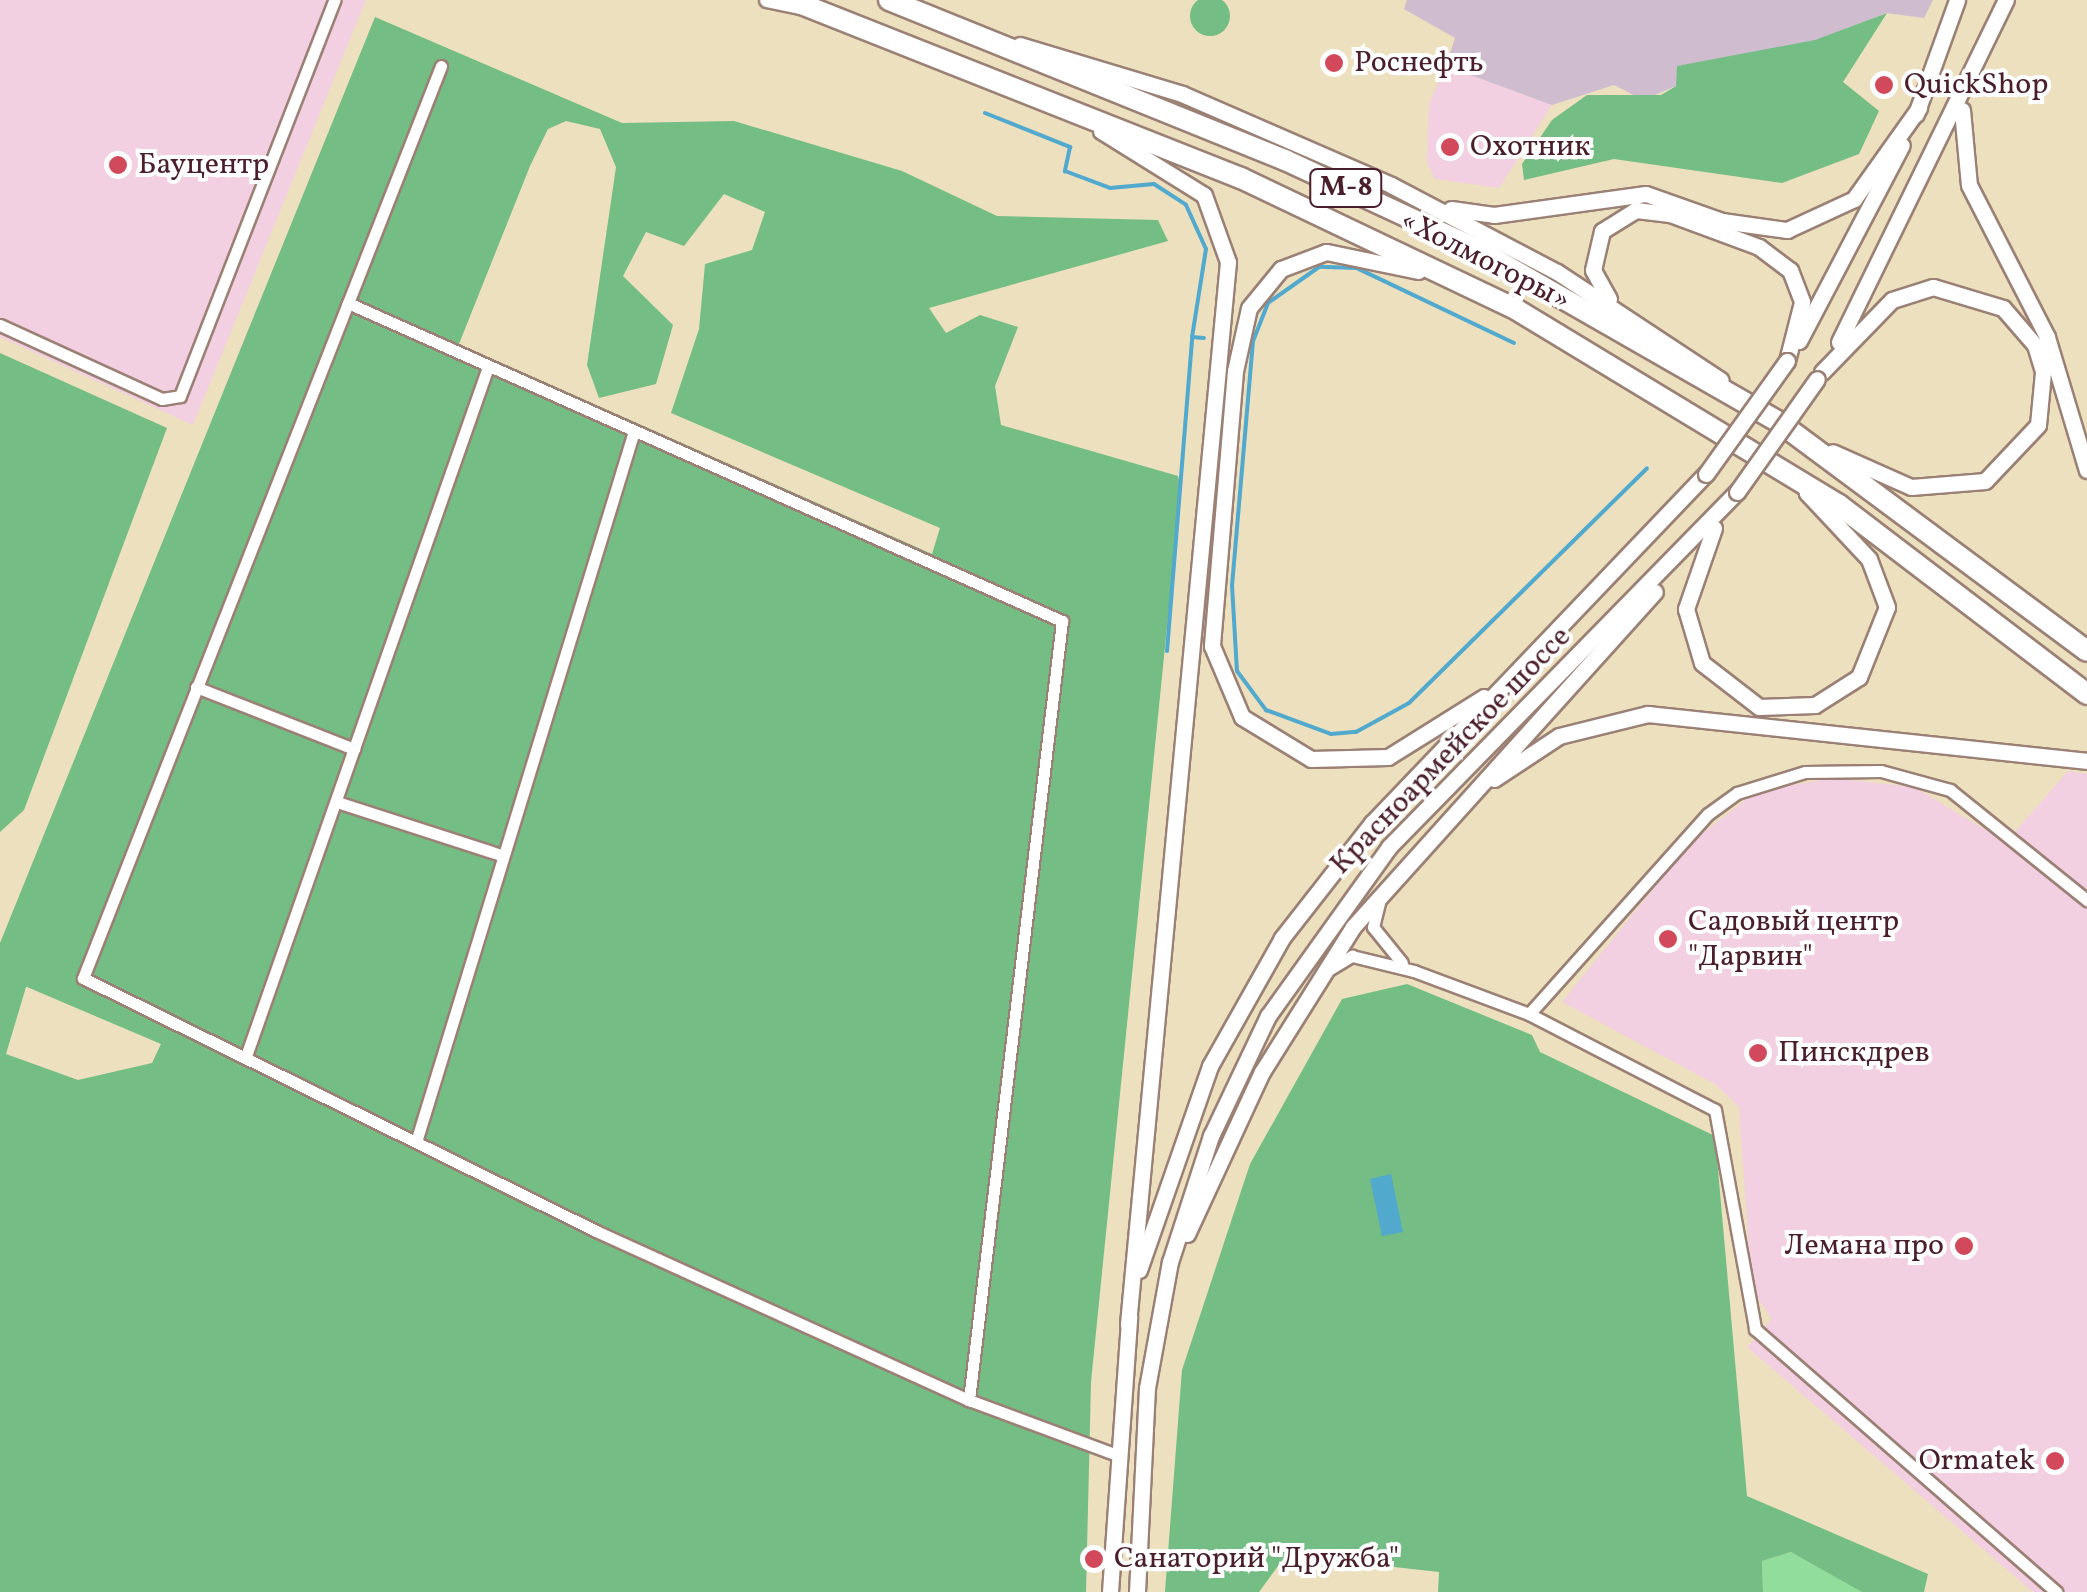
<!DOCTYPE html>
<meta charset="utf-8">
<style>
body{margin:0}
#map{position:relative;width:2087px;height:1592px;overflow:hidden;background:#ece0bf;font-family:Vollkorn,serif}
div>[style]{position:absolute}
.built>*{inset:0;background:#f2cfe1}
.industrial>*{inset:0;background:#cfbdcf}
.green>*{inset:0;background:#91de9c}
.forest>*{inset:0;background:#74bd84}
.round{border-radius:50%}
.water>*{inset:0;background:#51a9ce}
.stream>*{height:4px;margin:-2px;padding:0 2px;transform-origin:2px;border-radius:2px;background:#51a9ce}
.roads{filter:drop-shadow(2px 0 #9b8075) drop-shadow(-2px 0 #9b8075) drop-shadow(0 2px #9b8075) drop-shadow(0 -2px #9b8075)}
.minor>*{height:11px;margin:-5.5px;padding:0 5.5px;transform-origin:5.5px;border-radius:5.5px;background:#fff}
.tertiary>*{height:14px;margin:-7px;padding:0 7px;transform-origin:7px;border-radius:7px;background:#fff}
.secondary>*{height:15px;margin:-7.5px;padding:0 7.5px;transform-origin:7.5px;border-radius:7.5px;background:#fff}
.trunk>*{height:20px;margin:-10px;padding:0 10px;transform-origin:10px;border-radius:10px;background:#fff}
.bridges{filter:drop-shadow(2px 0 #9b8075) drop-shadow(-2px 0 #9b8075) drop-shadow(0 2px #9b8075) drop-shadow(0 -2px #9b8075)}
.secondary-bridge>*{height:15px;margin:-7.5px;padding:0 7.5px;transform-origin:7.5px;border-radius:7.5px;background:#fff}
.dots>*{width:28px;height:28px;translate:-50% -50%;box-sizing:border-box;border:5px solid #fff;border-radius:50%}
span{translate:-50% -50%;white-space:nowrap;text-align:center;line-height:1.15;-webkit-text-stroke:8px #fff;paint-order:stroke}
.shield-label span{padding:2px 8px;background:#fff;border:2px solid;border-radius:8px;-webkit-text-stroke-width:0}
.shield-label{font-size:28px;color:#4a1f2b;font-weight:700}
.poi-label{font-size:30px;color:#4a1f2b}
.left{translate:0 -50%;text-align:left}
.right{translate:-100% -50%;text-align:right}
.street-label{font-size:30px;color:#4a1f2b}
</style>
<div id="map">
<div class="built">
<i style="clip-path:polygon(0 0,366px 0,193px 425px,0 337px)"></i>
<i style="clip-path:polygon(1446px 66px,1552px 105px,1499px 188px,1435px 179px,1427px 163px,1429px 103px)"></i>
<i style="clip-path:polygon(2068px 771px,2087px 774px,2087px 1592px,2033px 1592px,1747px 1347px,1772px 1319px,1752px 1290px,1739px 1107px,1715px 1084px,1562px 1002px,1690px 843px,1756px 792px,1831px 778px,1914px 787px,2006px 842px)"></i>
</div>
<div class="industrial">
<i style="clip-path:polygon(1407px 0,1933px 0,1924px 18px,1886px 13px,1815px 41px,1678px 66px,1676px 86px,1643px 100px,1614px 85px,1552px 105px,1446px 66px,1455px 38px,1404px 9px)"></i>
</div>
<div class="green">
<i style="clip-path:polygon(1791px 1552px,1854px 1581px,1862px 1592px,1763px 1592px,1762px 1561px)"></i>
</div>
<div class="forest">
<i class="round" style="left:1190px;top:-4px;width:40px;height:40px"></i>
<i style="clip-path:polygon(1887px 13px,1843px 82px,1879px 111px,1859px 154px,1782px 183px,1614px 159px,1524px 180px,1522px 164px,1552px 120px,1587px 95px,1661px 95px,1676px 86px,1677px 66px,1815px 40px)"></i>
<i style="clip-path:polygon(evenodd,375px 17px,622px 123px,734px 121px,902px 171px,997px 216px,1158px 220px,1168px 241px,929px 308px,946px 333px,980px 315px,1018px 327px,995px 386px,1001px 425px,1178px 476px,1181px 488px,1091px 1382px,1086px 1592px,0 1592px,0 943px,375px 17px,566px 121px,600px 129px,616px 167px,587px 365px,599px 398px,656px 384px,673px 325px,623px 276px,646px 232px,684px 246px,724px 194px,765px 212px,752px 250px,705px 264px,699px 329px,671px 413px,940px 528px,932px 554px,459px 344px,530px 166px,548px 129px,566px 121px,375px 17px,26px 987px,27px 987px,161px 1044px,152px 1063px,78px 1080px,6px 1054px,26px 987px)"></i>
<i style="clip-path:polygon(0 353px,167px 428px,24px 810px,0 832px)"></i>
<i style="clip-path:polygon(1407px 984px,1532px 1035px,1540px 1052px,1715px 1136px,1747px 1496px,1928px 1574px,1924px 1592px,1862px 1592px,1791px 1552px,1762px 1561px,1763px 1592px,1438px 1592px,1439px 1572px,1286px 1555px,1259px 1592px,1165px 1592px,1182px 1370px,1250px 1164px,1342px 999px)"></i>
</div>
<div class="water">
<i style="clip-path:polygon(1391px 1174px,1403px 1232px,1382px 1236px,1370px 1179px)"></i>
</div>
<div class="stream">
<i style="left:985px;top:113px;width:92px;rotate:21.8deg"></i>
<i style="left:1070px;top:147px;width:25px;rotate:102deg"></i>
<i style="left:1065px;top:171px;width:48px;rotate:20.7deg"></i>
<i style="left:1110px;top:188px;width:44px;rotate:-5.2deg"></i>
<i style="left:1154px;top:184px;width:38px;rotate:33deg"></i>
<i style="left:1186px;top:205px;width:48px;rotate:65.6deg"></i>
<i style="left:1206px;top:249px;width:89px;rotate:99deg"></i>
<i style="left:1192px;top:337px;width:12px;rotate:5deg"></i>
<i style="left:1514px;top:343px;width:174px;rotate:-154.5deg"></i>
<i style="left:1357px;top:268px;width:38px;rotate:-178deg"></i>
<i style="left:1319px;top:267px;width:62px;rotate:144.8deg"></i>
<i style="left:1268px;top:303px;width:41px;rotate:111.5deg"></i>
<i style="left:1253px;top:341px;width:245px;rotate:94.9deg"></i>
<i style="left:1232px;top:585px;width:86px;rotate:86.7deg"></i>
<i style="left:1237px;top:671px;width:49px;rotate:53.4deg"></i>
<i style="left:1266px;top:710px;width:69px;rotate:20.3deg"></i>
<i style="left:1331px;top:734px;width:25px;rotate:-5deg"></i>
<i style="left:1356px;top:732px;width:60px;rotate:-28.7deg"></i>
<i style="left:1409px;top:703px;width:334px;rotate:-44.6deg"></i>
<i style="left:1167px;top:651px;width:315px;rotate:-85.4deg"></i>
</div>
<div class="roads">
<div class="minor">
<i style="left:441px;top:66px;width:980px;rotate:111.43deg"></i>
<i style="left:83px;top:978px;width:572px;rotate:26.25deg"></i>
<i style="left:596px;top:1231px;width:409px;rotate:24.4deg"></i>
<i style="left:969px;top:1400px;width:155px;rotate:20.4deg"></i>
<i style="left:348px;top:303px;width:782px;rotate:24.01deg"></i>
<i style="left:1062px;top:621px;width:785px;rotate:96.81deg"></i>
<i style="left:0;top:325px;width:178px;rotate:24.6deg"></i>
<i style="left:162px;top:399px;width:18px;rotate:-9deg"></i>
<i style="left:180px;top:396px;width:425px;rotate:-68.7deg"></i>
<i style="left:196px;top:687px;width:170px;rotate:21.4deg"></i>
<i style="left:337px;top:802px;width:172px;rotate:17.9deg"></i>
<i style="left:1380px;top:899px;width:29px;rotate:104deg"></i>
<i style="left:1373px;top:927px;width:46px;rotate:51.1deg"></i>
<i style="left:1330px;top:969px;width:26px;rotate:-31deg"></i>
<i style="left:1352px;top:956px;width:64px;rotate:13.6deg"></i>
<i style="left:1414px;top:971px;width:123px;rotate:20.5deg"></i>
<i style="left:1529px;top:1014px;width:209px;rotate:27.3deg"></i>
<i style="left:1715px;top:1110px;width:223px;rotate:79.6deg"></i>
<i style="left:1755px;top:1329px;width:400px;rotate:41.1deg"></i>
<i style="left:1529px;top:1014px;width:268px;rotate:-48.2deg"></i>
<i style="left:1708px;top:814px;width:36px;rotate:-36deg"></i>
<i style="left:1737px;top:793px;width:71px;rotate:-17.2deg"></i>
<i style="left:1805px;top:772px;width:76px;rotate:-0.8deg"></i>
<i style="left:1881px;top:771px;width:72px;rotate:15.4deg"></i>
<i style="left:1950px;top:790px;width:176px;rotate:38.8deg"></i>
<i style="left:246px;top:1056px;width:730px;rotate:-70.65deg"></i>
<i style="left:416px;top:1142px;width:744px;rotate:-72.95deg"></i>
</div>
<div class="tertiary">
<i style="left:767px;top:0;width:34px;rotate:12deg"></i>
</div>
<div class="secondary">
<i style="left:1020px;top:45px;width:169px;rotate:16.8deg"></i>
<i style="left:1182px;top:94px;width:228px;rotate:23.5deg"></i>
<i style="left:1391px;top:185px;width:187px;rotate:27.7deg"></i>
<i style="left:1557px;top:272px;width:196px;rotate:33.4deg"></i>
<i style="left:1962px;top:110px;width:75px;rotate:84.7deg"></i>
<i style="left:1969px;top:185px;width:171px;rotate:62.8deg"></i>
<i style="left:2047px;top:337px;width:139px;rotate:73.3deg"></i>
<i style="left:1916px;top:114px;width:121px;rotate:-70.2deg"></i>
<i style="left:1101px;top:131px;width:121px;rotate:31.9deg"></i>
<i style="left:1204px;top:195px;width:71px;rotate:70.3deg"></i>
<i style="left:1228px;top:262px;width:1067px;rotate:95.38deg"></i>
<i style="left:1451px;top:209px;width:43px;rotate:7.9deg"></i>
<i style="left:1494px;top:215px;width:153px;rotate:-7.9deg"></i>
<i style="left:1646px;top:194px;width:81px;rotate:19.6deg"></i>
<i style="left:1722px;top:221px;width:66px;rotate:7.9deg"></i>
<i style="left:1787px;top:230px;width:74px;rotate:-24.8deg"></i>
<i style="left:1854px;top:199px;width:112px;rotate:-54.5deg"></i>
<i style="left:1418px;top:271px;width:94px;rotate:-168.3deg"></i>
<i style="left:1326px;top:252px;width:48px;rotate:159.3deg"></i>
<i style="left:1281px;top:269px;width:50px;rotate:129.4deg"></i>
<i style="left:1249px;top:308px;width:65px;rotate:102.5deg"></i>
<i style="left:1235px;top:371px;width:276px;rotate:94.8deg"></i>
<i style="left:1212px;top:646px;width:77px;rotate:67.1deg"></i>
<i style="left:1242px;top:717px;width:81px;rotate:31.3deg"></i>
<i style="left:1311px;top:759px;width:77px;rotate:-1.5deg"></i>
<i style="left:1388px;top:757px;width:113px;rotate:-32deg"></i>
<i style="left:1609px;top:299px;width:33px;rotate:-119deg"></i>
<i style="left:1593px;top:270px;width:40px;rotate:-77deg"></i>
<i style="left:1602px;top:231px;width:40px;rotate:-32deg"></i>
<i style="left:1636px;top:210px;width:34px;rotate:7deg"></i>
<i style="left:1670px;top:214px;width:95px;rotate:20.3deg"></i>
<i style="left:1759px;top:247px;width:39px;rotate:37deg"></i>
<i style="left:1790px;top:270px;width:34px;rotate:69deg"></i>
<i style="left:1802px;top:302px;width:61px;rotate:104.3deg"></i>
<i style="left:1799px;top:341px;width:221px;rotate:-62.3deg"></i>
<i style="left:1839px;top:342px;width:381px;rotate:-64deg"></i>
<i style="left:1822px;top:372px;width:100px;rotate:-45.8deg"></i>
<i style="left:1892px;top:300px;width:43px;rotate:-17.6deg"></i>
<i style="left:1933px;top:287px;width:73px;rotate:16.7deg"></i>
<i style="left:2003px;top:308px;width:49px;rotate:49.1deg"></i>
<i style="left:2035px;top:345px;width:28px;rotate:73deg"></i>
<i style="left:2043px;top:372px;width:53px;rotate:95.4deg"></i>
<i style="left:2038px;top:425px;width:77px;rotate:133.4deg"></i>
<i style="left:1985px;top:481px;width:74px;rotate:175.4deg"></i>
<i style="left:1911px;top:487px;width:86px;rotate:-156.1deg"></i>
<i style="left:1714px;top:528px;width:86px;rotate:109.1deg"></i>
<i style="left:1686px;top:609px;width:56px;rotate:73.5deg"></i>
<i style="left:1702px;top:663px;width:72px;rotate:37.7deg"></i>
<i style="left:1759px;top:707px;width:56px;rotate:-2deg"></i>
<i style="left:1815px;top:705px;width:52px;rotate:-32.5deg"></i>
<i style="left:1859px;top:677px;width:75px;rotate:-68.2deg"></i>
<i style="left:1887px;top:607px;width:51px;rotate:-110.6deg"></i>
<i style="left:1869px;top:559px;width:91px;rotate:-133.2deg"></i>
<i style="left:1494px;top:779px;width:78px;rotate:-33.5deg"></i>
<i style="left:1559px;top:736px;width:92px;rotate:-13.9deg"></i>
<i style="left:1648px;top:714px;width:442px;rotate:6.1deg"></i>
<i style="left:1187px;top:1234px;width:179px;rotate:-65.2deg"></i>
<i style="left:1262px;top:1072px;width:171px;rotate:-57.9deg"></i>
<i style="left:1353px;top:927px;width:451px;rotate:-48deg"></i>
<i style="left:1139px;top:1270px;width:216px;rotate:-70.8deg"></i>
<i style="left:1210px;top:1066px;width:147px;rotate:-60.6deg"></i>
<i style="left:1282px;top:938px;width:146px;rotate:-52deg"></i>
<i style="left:1372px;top:823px;width:483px;rotate:-46.3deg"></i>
<i style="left:1110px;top:1592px;width:276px;rotate:-86deg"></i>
<i style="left:1137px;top:1592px;width:204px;rotate:-87.2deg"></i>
<i style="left:1147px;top:1388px;width:128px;rotate:-79.7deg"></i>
<i style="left:1170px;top:1262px;width:133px;rotate:-72deg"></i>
<i style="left:1211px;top:1136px;width:133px;rotate:-64.6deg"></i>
<i style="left:1268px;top:1016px;width:208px;rotate:-54.4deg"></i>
<i style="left:1389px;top:847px;width:497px;rotate:-45.6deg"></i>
</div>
<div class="trunk">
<i style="left:791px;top:0;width:484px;rotate:21.6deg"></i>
<i style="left:1241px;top:178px;width:300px;rotate:25.5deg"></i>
<i style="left:1512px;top:307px;width:382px;rotate:31.2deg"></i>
<i style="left:1839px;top:505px;width:312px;rotate:37.3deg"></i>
<i style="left:889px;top:0;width:427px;rotate:22deg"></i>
<i style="left:1285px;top:160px;width:209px;rotate:24.9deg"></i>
<i style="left:1475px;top:248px;width:352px;rotate:29.8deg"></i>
<i style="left:1780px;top:423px;width:382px;rotate:36.6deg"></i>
</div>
</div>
<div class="bridges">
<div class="secondary-bridge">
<i style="left:1706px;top:474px;width:139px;rotate:-54.4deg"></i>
<i style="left:1737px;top:492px;width:138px;rotate:-54.7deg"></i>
</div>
</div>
<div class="dots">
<i style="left:1334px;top:63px;background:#d1495b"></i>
<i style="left:1884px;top:85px;background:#d1495b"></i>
<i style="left:1450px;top:147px;background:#d1495b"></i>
<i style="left:118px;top:165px;background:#d1495b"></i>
<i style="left:1668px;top:939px;background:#d1495b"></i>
<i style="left:1758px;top:1053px;background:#d1495b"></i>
<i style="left:1964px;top:1246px;background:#d1495b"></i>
<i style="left:2055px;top:1461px;background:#d1495b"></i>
<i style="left:1094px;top:1559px;background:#d1495b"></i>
</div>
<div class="shield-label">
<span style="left:1346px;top:188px">М-8</span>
</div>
<div class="poi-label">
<span class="left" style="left:1354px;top:63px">Роснефть</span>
<span class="left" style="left:1904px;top:85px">QuickShop</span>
<span class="left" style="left:1470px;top:147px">Охотник</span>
<span class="left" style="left:138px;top:165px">Бауцентр</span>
<span class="left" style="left:1688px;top:939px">Садовый центр<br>"Дарвин"</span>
<span class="left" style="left:1778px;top:1053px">Пинскдрев</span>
<span class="right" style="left:1944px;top:1246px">Лемана про</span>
<span class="right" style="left:2035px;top:1461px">Ormatek</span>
<span class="left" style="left:1114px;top:1559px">Санаторий "Дружба"</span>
</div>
<div class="street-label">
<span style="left:1485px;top:261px;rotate:27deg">«Холмогоры»</span>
<span style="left:1451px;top:751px;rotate:-46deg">Красноармейское шоссе</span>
</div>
</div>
